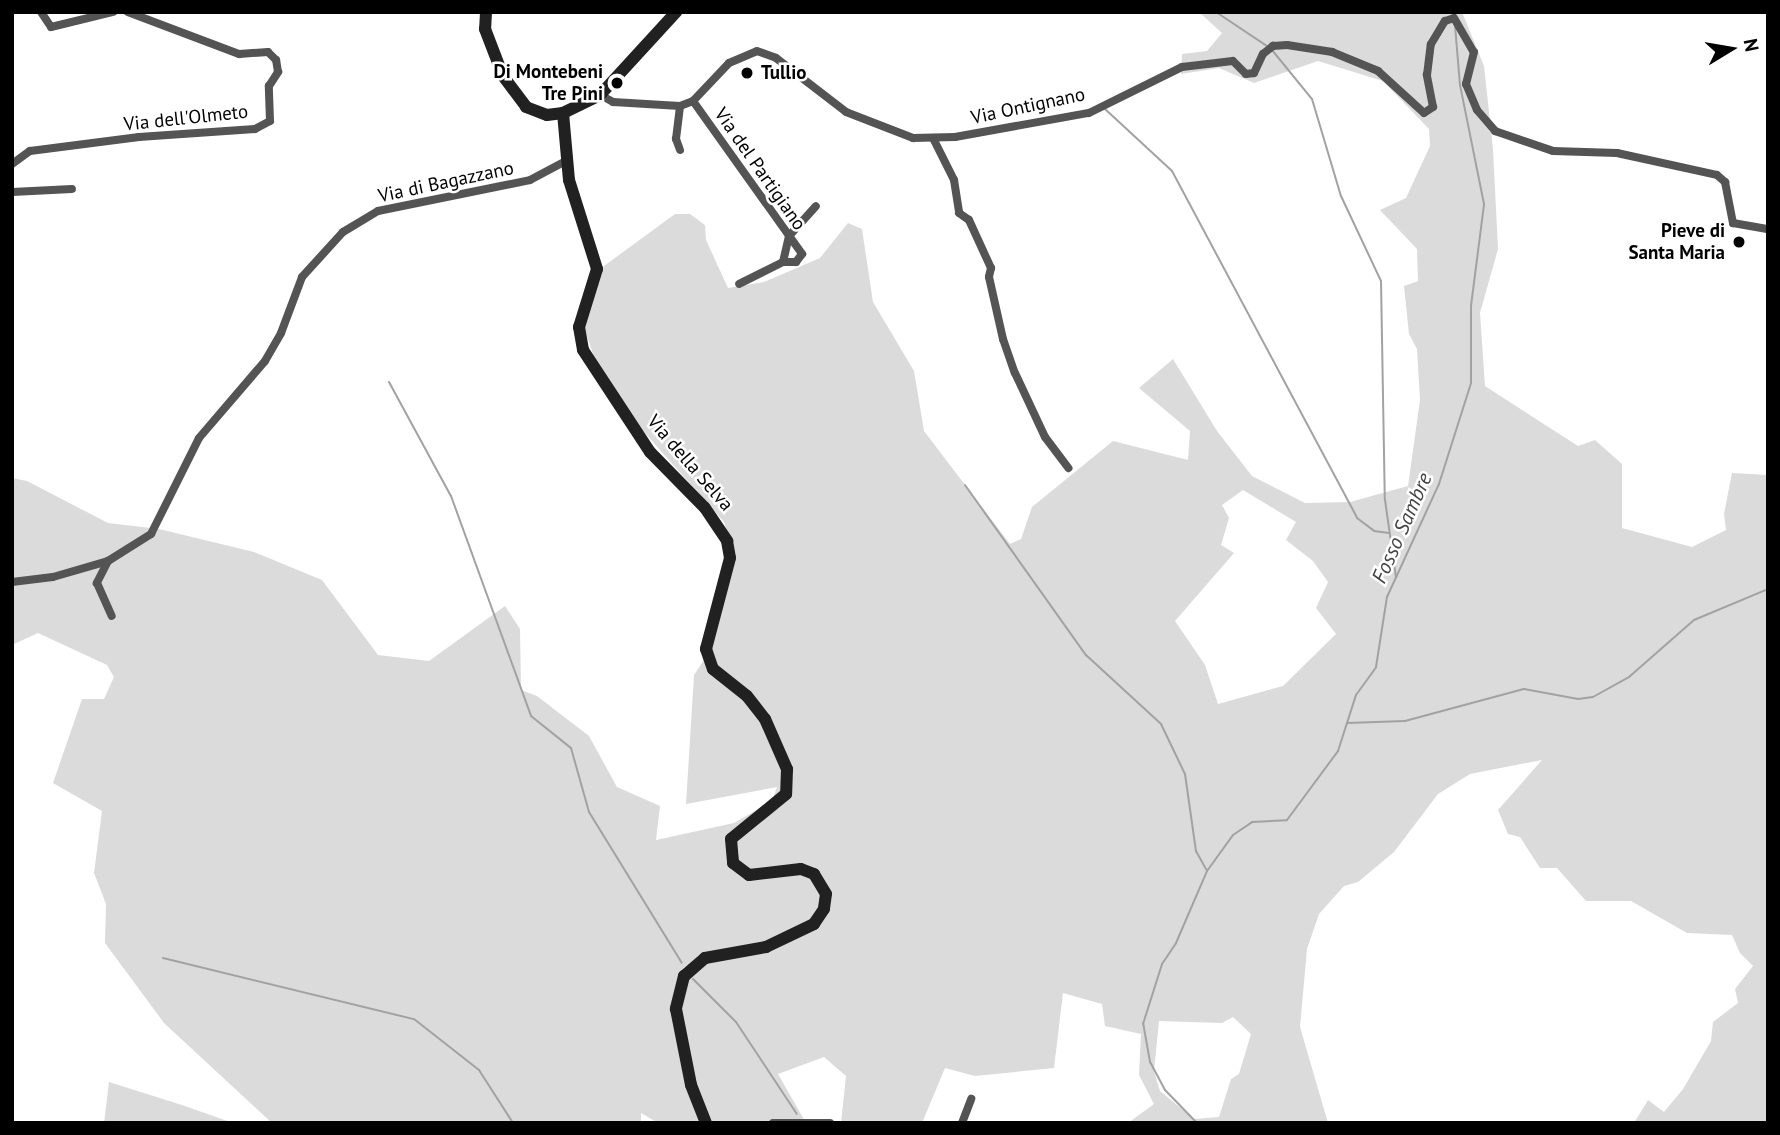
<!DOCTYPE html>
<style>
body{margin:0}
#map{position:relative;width:1780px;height:1135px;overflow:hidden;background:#fff;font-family:"PT Sans",sans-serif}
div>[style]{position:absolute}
.green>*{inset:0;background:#dbdbdb}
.stream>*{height:2px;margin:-1px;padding:0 1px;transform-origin:1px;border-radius:1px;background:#a2a2a2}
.street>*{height:8px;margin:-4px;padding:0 4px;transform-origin:4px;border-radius:4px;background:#545454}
.secondary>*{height:12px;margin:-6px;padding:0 6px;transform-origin:6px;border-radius:6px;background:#212121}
.dots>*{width:19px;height:19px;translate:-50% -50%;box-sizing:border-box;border:4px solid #fff;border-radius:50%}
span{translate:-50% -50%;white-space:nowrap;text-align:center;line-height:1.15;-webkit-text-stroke:5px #fff;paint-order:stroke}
.poi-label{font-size:19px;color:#000;font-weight:700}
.right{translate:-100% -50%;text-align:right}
.left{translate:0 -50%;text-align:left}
.street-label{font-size:19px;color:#000}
.water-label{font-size:21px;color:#434343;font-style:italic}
.frame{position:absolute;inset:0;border:14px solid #000;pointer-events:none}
.north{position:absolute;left:1696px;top:14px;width:70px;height:70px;-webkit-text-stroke:5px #fff;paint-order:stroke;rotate:79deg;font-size:19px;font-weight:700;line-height:28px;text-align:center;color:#000}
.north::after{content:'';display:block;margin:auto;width:24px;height:32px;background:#000;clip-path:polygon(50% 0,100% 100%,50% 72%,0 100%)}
</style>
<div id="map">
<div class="green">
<i style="clip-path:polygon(evenodd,1199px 12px,1462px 12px,1484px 66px,1493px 149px,1498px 249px,1480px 313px,1485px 386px,1578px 446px,1595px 440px,1622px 464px,1622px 528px,1692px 547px,1726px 530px,1724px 514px,1732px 473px,1768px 475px,1768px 1123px,1634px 1123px,1648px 1100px,1664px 1112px,1683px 1089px,1711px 1041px,1713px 1022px,1738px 1003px,1735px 989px,1753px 966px,1740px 953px,1732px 935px,1687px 933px,1631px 901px,1586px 901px,1557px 868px,1540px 868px,1520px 837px,1508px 834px,1498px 810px,1542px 760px,1470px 774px,1438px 794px,1394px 852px,1358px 882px,1344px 886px,1319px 914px,1307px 949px,1300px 1027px,1328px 1123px,1128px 1123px,1154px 1104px,1139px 1075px,1141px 1034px,1105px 1026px,1102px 1004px,1063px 993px,1054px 1068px,975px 1076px,945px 1068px,922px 1123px,841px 1123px,846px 1076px,824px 1057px,778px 1074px,806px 1123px,658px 1123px,641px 1113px,641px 1123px,272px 1123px,164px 1023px,105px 943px,106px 904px,94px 873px,102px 811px,53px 783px,82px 699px,104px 699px,114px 677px,107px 665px,38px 633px,12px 645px,12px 478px,27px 481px,108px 523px,159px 529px,254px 552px,322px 580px,378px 655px,429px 661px,505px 606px,520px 629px,521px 690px,537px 696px,589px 736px,617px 787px,660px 806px,656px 840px,734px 823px,772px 801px,777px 787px,686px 804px,694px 675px,712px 648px,734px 558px,724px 522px,636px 423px,594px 357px,584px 327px,604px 266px,675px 214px,690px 214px,705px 225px,706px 240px,728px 288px,764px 282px,820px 258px,848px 223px,862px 229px,873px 302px,914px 371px,924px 431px,1010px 544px,1021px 539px,1032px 507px,1113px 441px,1188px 460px,1190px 431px,1139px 388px,1173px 359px,1217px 431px,1252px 476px,1305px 503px,1350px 502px,1408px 486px,1420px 400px,1417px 349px,1409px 334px,1404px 286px,1418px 281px,1417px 249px,1380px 210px,1406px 198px,1430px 146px,1429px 129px,1383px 81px,1318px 61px,1254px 83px,1219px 68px,1181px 74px,1182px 54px,1207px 51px,1222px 33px,1199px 12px,1243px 490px,1296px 522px,1286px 540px,1313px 561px,1328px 582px,1316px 608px,1336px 634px,1283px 686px,1218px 704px,1205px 665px,1175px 621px,1234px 553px,1221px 545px,1229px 518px,1222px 505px,1243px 490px,1199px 12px,1233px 1017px,1251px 1034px,1239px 1074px,1231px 1079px,1219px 1117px,1194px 1119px,1160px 1091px,1154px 1071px,1159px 1021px,1222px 1023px,1233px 1017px)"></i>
<i style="clip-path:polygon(109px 1082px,182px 1105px,233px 1123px,104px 1123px)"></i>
</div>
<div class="stream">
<i style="left:1216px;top:12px;width:61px;rotate:33.7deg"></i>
<i style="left:1272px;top:50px;width:63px;rotate:50.8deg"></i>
<i style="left:1312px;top:99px;width:101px;rotate:73.4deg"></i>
<i style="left:1341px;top:196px;width:94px;rotate:64.8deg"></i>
<i style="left:1381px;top:281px;width:219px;rotate:89deg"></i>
<i style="left:1385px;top:500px;width:78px;rotate:81.9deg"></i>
<i style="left:1105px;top:109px;width:91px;rotate:42.8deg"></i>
<i style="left:1172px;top:171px;width:393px;rotate:61.9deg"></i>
<i style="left:1357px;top:518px;width:21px;rotate:37deg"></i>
<i style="left:1374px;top:531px;width:15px;rotate:8deg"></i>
<i style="left:389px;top:382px;width:130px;rotate:61.5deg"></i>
<i style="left:451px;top:496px;width:234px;rotate:70deg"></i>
<i style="left:531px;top:716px;width:51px;rotate:38.7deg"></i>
<i style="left:571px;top:748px;width:66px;rotate:74.3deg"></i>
<i style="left:589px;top:812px;width:177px;rotate:58.4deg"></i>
<i style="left:965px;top:485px;width:209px;rotate:54.6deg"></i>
<i style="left:1086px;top:655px;width:102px;rotate:42.6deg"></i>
<i style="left:1161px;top:724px;width:55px;rotate:64.4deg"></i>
<i style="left:1185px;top:774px;width:78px;rotate:81.9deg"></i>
<i style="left:1196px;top:851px;width:21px;rotate:61deg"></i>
<i style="left:1347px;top:723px;width:58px;rotate:-2deg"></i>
<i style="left:1405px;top:721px;width:123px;rotate:-15.1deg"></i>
<i style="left:1524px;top:689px;width:55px;rotate:10.5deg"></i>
<i style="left:1578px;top:699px;width:15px;rotate:-8deg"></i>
<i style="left:1593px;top:697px;width:41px;rotate:-29.1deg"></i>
<i style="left:1629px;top:677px;width:86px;rotate:-41.2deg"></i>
<i style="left:1694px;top:620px;width:80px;rotate:-22.7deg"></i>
<i style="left:163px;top:958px;width:258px;rotate:13.7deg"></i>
<i style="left:414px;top:1019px;width:83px;rotate:38.1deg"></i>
<i style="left:479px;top:1070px;width:63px;rotate:57.3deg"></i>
<i style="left:693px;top:979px;width:61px;rotate:45deg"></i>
<i style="left:736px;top:1022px;width:110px;rotate:56.5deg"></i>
<i style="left:1197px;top:1123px;width:46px;rotate:-134.1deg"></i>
<i style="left:1165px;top:1090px;width:32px;rotate:-118deg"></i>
<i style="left:1150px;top:1062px;width:39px;rotate:-100deg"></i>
<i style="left:1143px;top:1024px;width:63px;rotate:-72.4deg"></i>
<i style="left:1162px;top:964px;width:25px;rotate:-56deg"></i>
<i style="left:1176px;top:943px;width:78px;rotate:-66.7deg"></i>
<i style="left:1207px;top:871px;width:44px;rotate:-54.2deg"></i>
<i style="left:1233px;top:835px;width:23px;rotate:-34deg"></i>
<i style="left:1252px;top:822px;width:35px;rotate:-3deg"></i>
<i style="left:1287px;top:820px;width:86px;rotate:-53.5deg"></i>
<i style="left:1338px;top:751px;width:59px;rotate:-72.2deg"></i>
<i style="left:1356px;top:695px;width:34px;rotate:-54deg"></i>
<i style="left:1376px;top:667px;width:71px;rotate:-81.1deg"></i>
<i style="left:1387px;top:597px;width:124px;rotate:-65.3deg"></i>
<i style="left:1439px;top:484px;width:106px;rotate:-72.4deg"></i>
<i style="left:1471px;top:383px;width:77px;rotate:-90deg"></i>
<i style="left:1471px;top:306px;width:103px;rotate:-82.7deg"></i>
<i style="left:1484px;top:204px;width:121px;rotate:-101.4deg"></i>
<i style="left:1460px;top:85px;width:59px;rotate:-94.8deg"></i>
</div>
<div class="street">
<i style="left:41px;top:12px;width:18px;rotate:56deg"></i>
<i style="left:51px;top:27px;width:64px;rotate:-13.6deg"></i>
<i style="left:600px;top:95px;width:15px;rotate:28deg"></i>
<i style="left:613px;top:102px;width:67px;rotate:3.4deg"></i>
<i style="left:680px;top:106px;width:14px;rotate:-21deg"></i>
<i style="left:693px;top:101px;width:52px;rotate:-46.5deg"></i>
<i style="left:729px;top:63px;width:30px;rotate:-23deg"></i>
<i style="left:757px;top:51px;width:20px;rotate:20deg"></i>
<i style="left:776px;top:58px;width:88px;rotate:37.6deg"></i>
<i style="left:846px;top:112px;width:72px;rotate:21.2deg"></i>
<i style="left:913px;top:138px;width:42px;rotate:-1.4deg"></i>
<i style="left:955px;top:137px;width:136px;rotate:-10.2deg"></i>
<i style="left:1089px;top:113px;width:104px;rotate:-26.3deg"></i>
<i style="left:1182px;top:67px;width:51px;rotate:-6.7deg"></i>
<i style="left:1233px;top:61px;width:18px;rotate:45deg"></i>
<i style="left:1246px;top:74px;width:8px;rotate:-7deg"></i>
<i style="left:1254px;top:73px;width:21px;rotate:-65deg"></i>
<i style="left:1263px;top:54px;width:13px;rotate:-39deg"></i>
<i style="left:1273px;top:46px;width:14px;rotate:-4deg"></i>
<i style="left:1287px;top:45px;width:46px;rotate:8.8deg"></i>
<i style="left:1332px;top:52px;width:50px;rotate:22.4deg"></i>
<i style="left:1378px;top:71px;width:62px;rotate:42.4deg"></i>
<i style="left:1424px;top:113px;width:11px;rotate:-34deg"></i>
<i style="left:1433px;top:107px;width:33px;rotate:-101deg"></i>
<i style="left:1427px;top:75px;width:31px;rotate:-83deg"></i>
<i style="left:1431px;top:44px;width:27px;rotate:-59deg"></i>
<i style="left:1445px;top:21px;width:9px;rotate:-18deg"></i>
<i style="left:1454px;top:18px;width:39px;rotate:60deg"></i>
<i style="left:1474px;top:52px;width:33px;rotate:104deg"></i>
<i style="left:1466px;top:84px;width:28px;rotate:67deg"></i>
<i style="left:1477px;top:110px;width:28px;rotate:49deg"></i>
<i style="left:1495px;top:131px;width:61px;rotate:19deg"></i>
<i style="left:1553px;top:151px;width:64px;rotate:1.8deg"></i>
<i style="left:1617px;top:153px;width:102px;rotate:12.4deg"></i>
<i style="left:1717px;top:175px;width:11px;rotate:41deg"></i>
<i style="left:1725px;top:182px;width:42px;rotate:79deg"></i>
<i style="left:1733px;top:223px;width:36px;rotate:10deg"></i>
<i style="left:693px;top:101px;width:188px;rotate:54.5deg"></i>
<i style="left:802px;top:254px;width:10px;rotate:127deg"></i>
<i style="left:796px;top:262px;width:13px;rotate:180deg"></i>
<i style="left:783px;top:262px;width:49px;rotate:153.4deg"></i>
<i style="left:933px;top:138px;width:47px;rotate:63.4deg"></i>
<i style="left:954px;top:180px;width:33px;rotate:81deg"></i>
<i style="left:959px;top:213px;width:12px;rotate:35deg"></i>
<i style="left:969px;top:220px;width:53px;rotate:65.4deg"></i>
<i style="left:991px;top:268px;width:9px;rotate:103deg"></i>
<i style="left:989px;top:277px;width:64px;rotate:77.3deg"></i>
<i style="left:1003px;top:339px;width:36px;rotate:71deg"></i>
<i style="left:1015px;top:373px;width:71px;rotate:64.9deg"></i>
<i style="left:1045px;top:437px;width:39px;rotate:53deg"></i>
<i style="left:680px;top:150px;width:12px;rotate:-110deg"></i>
<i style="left:676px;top:139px;width:33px;rotate:-83deg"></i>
<i style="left:12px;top:164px;width:22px;rotate:-36deg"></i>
<i style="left:30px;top:151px;width:110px;rotate:-7.3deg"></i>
<i style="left:139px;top:137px;width:116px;rotate:-3.9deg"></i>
<i style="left:255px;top:129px;width:17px;rotate:-28deg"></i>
<i style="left:270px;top:121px;width:35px;rotate:-92deg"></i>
<i style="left:269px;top:86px;width:17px;rotate:-57deg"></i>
<i style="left:278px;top:72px;width:12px;rotate:-99deg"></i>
<i style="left:276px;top:60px;width:11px;rotate:-135deg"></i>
<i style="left:268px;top:52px;width:29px;rotate:176deg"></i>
<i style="left:239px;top:54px;width:119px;rotate:-159.3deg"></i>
<i style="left:12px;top:192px;width:60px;rotate:-2.9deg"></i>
<i style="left:783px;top:262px;width:27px;rotate:-77deg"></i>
<i style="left:789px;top:236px;width:40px;rotate:-48deg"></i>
<i style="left:108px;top:561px;width:25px;rotate:117deg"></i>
<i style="left:97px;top:583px;width:36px;rotate:66deg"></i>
<i style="left:12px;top:582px;width:41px;rotate:-7deg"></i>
<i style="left:53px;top:577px;width:57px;rotate:-16.2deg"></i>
<i style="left:108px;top:561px;width:51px;rotate:-32.1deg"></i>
<i style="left:151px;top:534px;width:107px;rotate:-63.4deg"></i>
<i style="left:199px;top:438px;width:101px;rotate:-49.4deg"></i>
<i style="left:265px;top:361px;width:32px;rotate:-60deg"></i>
<i style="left:281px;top:333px;width:60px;rotate:-69.4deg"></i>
<i style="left:302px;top:277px;width:61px;rotate:-47.7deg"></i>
<i style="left:343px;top:232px;width:41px;rotate:-31deg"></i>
<i style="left:378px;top:211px;width:155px;rotate:-11.5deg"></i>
<i style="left:530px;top:180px;width:40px;rotate:-28deg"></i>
<i style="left:773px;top:1123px;width:57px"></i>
<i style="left:962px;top:1123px;width:26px;rotate:-69deg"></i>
</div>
<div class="secondary">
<i style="left:486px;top:12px;width:17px;rotate:93deg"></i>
<i style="left:485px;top:29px;width:50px;rotate:69deg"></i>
<i style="left:503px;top:76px;width:39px;rotate:53deg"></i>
<i style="left:526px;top:107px;width:22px;rotate:21deg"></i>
<i style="left:547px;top:115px;width:16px;rotate:-7deg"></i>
<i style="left:563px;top:113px;width:41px;rotate:-25.9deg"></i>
<i style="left:600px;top:95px;width:113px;rotate:-47.5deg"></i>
<i style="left:563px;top:113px;width:67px;rotate:84.9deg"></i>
<i style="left:569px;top:180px;width:93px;rotate:72.5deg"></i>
<i style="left:597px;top:269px;width:61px;rotate:107.2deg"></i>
<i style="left:579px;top:327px;width:23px;rotate:80deg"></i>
<i style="left:583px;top:350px;width:122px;rotate:56.7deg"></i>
<i style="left:650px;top:452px;width:78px;rotate:45.5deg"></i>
<i style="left:705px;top:508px;width:40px;rotate:56deg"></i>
<i style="left:727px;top:541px;width:17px;rotate:80deg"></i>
<i style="left:730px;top:558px;width:94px;rotate:104.8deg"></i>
<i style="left:706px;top:649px;width:21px;rotate:71deg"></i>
<i style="left:713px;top:669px;width:43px;rotate:38.5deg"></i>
<i style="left:747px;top:696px;width:29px;rotate:52deg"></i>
<i style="left:765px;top:719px;width:55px;rotate:66.3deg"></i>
<i style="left:787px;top:769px;width:25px;rotate:92deg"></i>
<i style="left:786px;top:794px;width:71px;rotate:140.7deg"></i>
<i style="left:731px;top:839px;width:24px;rotate:85deg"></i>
<i style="left:733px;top:863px;width:20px;rotate:37deg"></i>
<i style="left:749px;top:875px;width:52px;rotate:-6.6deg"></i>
<i style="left:801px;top:869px;width:14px;rotate:21deg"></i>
<i style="left:814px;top:874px;width:23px;rotate:59deg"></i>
<i style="left:826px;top:894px;width:15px;rotate:98deg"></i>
<i style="left:824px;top:909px;width:18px;rotate:124deg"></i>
<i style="left:814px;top:924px;width:53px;rotate:154.4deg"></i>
<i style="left:766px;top:947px;width:62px;rotate:169.8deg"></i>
<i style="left:705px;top:958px;width:28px;rotate:139deg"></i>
<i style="left:684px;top:976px;width:34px;rotate:104deg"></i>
<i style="left:676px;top:1009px;width:77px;rotate:78.8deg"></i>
<i style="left:691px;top:1085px;width:41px;rotate:68.5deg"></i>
</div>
<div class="dots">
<i style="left:747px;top:73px;background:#000"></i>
<i style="left:617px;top:83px;background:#000"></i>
<i style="left:1739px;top:242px;background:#000"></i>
</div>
<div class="poi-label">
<span class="right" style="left:603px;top:83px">Di Montebeni<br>Tre Pini</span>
<span class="left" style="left:761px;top:73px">Tullio</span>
<span class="right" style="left:1725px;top:242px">Pieve di<br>Santa Maria</span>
</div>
<div class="street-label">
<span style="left:1028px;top:106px;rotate:-12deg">Via Ontignano</span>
<span style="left:186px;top:118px;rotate:-6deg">Via dell'Olmeto</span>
<span style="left:760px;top:169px;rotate:55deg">Via del Partigiano</span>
<span style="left:446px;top:182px;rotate:-12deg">Via di Bagazzano</span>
<span style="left:690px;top:463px;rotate:49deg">Via della Selva</span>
</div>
<div class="water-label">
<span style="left:1402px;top:528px;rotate:-66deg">Fosso Sambre</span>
</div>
<div class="frame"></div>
<div class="north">N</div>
</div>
